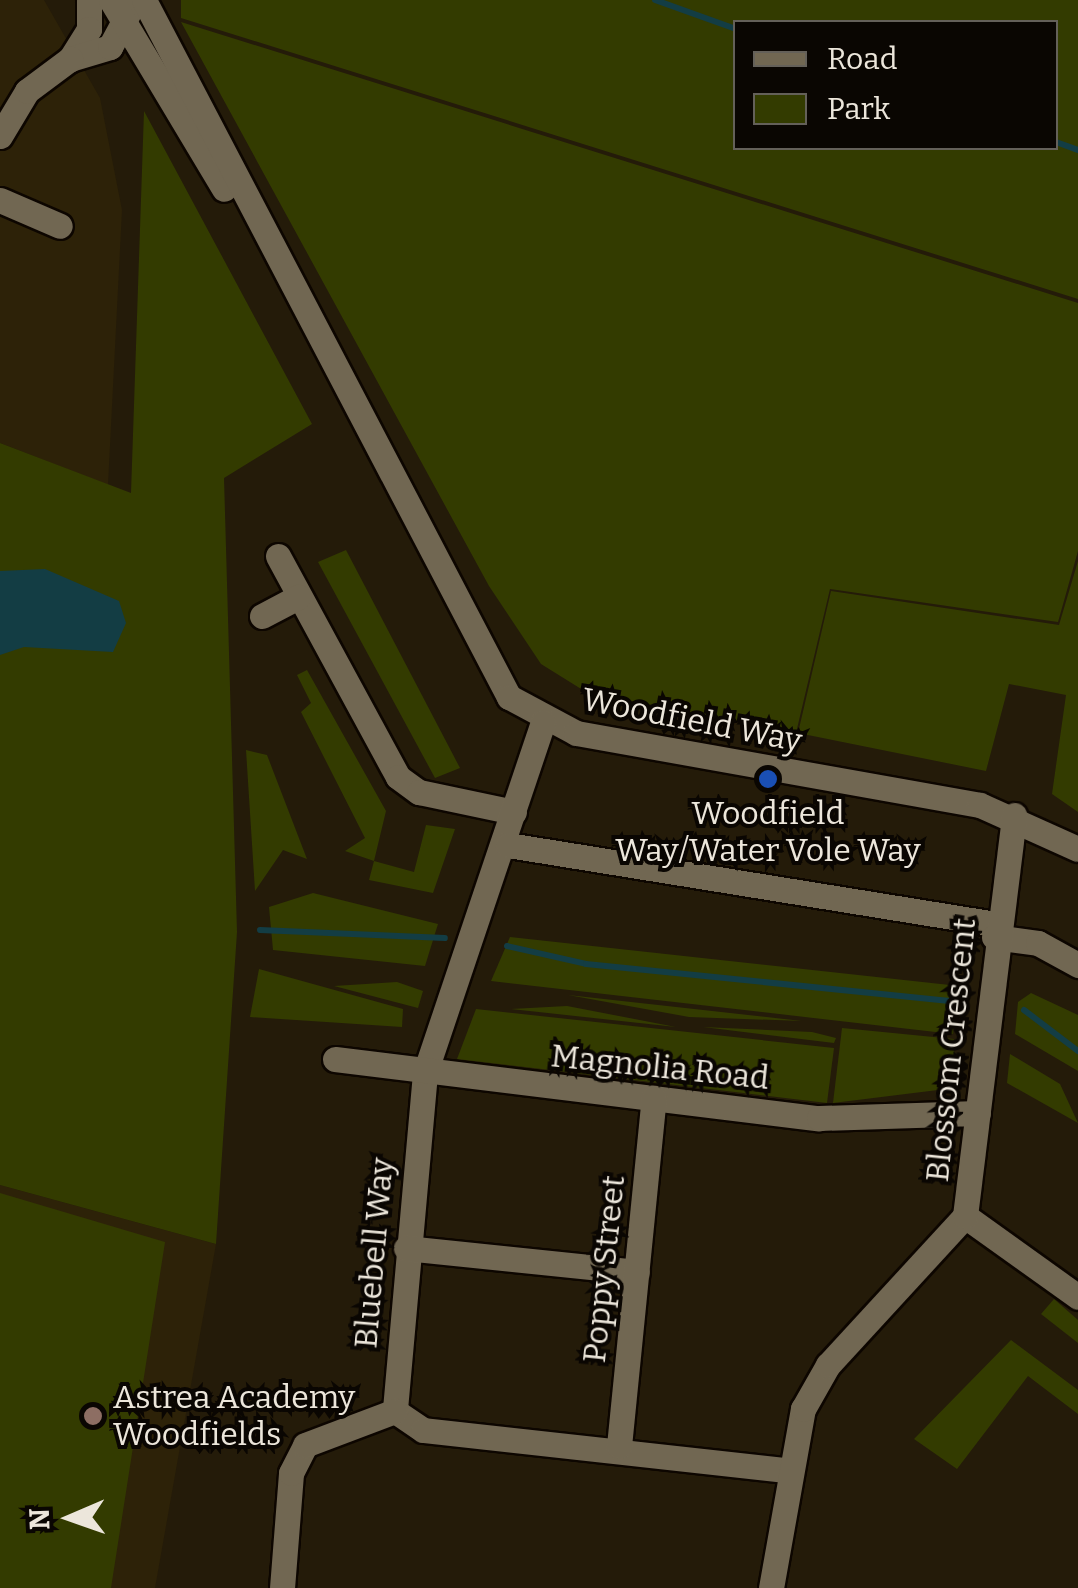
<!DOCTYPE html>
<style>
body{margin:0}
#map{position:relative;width:1078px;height:1588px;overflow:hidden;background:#241b09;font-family:Bitter,serif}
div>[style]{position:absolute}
.built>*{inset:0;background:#2d2208}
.green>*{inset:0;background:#333b00}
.water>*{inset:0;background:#133d44}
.stream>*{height:6px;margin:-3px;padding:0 3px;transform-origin:3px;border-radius:3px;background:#133d44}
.roads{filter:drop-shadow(2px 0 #0d0600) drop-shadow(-2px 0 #0d0600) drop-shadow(0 2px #0d0600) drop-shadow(0 -2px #0d0600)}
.minor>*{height:25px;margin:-12.5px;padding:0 12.5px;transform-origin:12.5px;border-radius:12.5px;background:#716752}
.dots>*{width:28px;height:28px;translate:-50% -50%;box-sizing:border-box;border:5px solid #0a0602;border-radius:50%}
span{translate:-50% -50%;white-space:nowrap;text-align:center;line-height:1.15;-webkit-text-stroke:8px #0a0602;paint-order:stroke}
.street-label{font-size:32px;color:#ece6db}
.poi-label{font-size:32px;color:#ece6db}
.left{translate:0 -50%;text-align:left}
.legend{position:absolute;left:733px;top:20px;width:325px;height:130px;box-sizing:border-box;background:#0a0602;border:2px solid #646059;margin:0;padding:12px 18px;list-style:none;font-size:30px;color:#ece6db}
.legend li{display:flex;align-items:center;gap:20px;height:50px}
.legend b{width:50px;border:2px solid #646059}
.north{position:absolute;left:20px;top:1468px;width:100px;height:100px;-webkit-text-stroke:8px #0a0602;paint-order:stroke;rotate:268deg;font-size:28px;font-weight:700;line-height:40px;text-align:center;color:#ece6db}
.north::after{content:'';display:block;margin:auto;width:35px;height:45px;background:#ece6db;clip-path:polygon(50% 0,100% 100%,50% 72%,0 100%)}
</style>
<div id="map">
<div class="built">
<i style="clip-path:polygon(0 0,44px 0,100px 98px,122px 210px,108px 485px,0 443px)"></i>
<i style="clip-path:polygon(0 1185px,216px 1244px,155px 1588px,0 1588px)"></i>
</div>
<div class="green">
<i style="clip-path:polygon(evenodd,181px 0,1078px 0,1078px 299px,181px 18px,181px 0,736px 22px,1056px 22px,1056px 148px,736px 148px,736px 22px)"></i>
<i style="clip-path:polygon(181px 22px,1078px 303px,1078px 551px,1058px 622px,830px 589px,796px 733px,586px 692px,541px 664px,489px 586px)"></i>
<i style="clip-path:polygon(144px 111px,312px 424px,224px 478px,237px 932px,216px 1244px,0 1185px,0 443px,131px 493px)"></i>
<i style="clip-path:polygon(346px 550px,460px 768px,435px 778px,318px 562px)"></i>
<i style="clip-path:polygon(1078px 561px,1078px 812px,1052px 794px,1066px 695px,1009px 684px,986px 771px,798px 733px,831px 591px,1059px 625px)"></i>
<i style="clip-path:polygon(307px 670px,386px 811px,374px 861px,414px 872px,426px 825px,455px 829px,433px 893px,369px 880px,374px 861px,345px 851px,365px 838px,301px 712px,311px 703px,297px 675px)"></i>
<i style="clip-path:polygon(246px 750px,267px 755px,307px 859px,283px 850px,255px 891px)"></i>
<i style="clip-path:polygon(313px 893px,438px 924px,425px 966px,273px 950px,269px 907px)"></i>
<i style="clip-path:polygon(510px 937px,959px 986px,953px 1034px,491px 981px)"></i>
<i style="clip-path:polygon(259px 969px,403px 1009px,402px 1027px,250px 1017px)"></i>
<i style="clip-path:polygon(397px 982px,423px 991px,418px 1008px,334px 986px)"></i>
<i style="clip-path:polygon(1031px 993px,1078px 1015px,1078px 1071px,1015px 1034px,1018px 1002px)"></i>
<i style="clip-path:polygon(568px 995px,802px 1021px,689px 1017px)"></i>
<i style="clip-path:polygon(567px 1006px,676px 1027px,511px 1009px)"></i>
<i style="clip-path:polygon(476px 1009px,834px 1048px,827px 1103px,457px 1059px)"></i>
<i style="clip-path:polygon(703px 1027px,812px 1032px,836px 1038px,834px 1043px)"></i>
<i style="clip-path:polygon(842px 1028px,954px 1039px,954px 1076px,946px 1089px,833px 1103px)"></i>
<i style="clip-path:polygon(1010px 1054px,1060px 1084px,1078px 1123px,1007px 1083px)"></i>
<i style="clip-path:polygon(0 1193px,165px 1242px,111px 1588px,0 1588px)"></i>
<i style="clip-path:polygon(1054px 1299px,1078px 1320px,1078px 1343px,1041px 1314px)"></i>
<i style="clip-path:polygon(1011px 1340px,1078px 1390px,1078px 1414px,1028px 1376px,957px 1469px,914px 1439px)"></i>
</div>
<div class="water">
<i style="clip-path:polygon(45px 569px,119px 601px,126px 623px,113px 652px,24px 647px,0 655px,0 571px)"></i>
</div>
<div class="stream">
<i style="left:655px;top:0;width:86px;rotate:19.7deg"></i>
<i style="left:1056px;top:142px;width:23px;rotate:20deg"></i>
<i style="left:260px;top:930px;width:185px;rotate:2.5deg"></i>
<i style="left:507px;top:946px;width:81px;rotate:12.8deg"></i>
<i style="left:586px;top:964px;width:368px;rotate:5.8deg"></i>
<i style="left:1024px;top:1010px;width:68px;rotate:37.2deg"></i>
</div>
<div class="roads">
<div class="minor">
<i style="left:89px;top:0;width:29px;rotate:90deg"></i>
<i style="left:89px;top:29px;width:36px;rotate:122deg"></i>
<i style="left:70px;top:59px;width:42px;rotate:-16.7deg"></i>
<i style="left:110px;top:47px;width:42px;rotate:-61.6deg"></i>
<i style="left:111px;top:0;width:220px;rotate:59.1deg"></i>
<i style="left:144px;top:0;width:787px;rotate:62.36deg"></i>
<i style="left:509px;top:697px;width:76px;rotate:28.2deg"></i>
<i style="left:576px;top:733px;width:410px;rotate:10.1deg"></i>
<i style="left:980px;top:805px;width:107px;rotate:24.2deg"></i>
<i style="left:0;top:136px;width:52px;rotate:-59deg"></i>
<i style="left:27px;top:91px;width:54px;rotate:-36.7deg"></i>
<i style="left:0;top:200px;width:65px;rotate:23.4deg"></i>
<i style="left:278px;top:556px;width:251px;rotate:61.5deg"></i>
<i style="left:398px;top:777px;width:26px;rotate:36deg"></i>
<i style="left:419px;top:792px;width:97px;rotate:11.9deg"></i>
<i style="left:262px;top:616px;width:41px;rotate:-27.8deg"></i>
<i style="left:543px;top:722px;width:370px;rotate:108.6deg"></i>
<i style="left:425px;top:1073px;width:339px;rotate:95.1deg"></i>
<i style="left:395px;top:1411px;width:34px;rotate:34deg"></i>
<i style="left:423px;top:1430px;width:364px;rotate:6.3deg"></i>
<i style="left:508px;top:845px;width:493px;rotate:9.2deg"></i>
<i style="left:994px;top:937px;width:44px;rotate:7.8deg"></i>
<i style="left:1038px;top:943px;width:46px;rotate:28.8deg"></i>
<i style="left:335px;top:1059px;width:488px;rotate:7deg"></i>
<i style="left:819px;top:1118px;width:159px;rotate:-1.8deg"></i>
<i style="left:965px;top:1216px;width:139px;rotate:35.6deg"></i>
<i style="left:406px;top:1248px;width:232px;rotate:5.9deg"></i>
<i style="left:619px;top:1446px;width:350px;rotate:-84.3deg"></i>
<i style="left:282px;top:1588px;width:115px;rotate:-85.5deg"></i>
<i style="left:291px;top:1473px;width:31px;rotate:-63deg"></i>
<i style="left:305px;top:1445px;width:96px;rotate:-20.7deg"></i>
<i style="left:771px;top:1588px;width:182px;rotate:-79.9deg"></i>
<i style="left:803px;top:1409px;width:51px;rotate:-60.4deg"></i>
<i style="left:828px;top:1365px;width:202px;rotate:-47.4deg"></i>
<i style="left:965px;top:1216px;width:404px;rotate:-83deg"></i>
</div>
</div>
<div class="dots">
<i style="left:768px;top:779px;background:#1a4fb4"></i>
<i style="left:93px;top:1416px;background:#8d6e63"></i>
</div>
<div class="street-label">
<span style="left:692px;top:720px;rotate:11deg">Woodfield Way</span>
<span style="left:951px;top:1050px;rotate:-84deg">Blossom Crescent</span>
<span style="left:660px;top:1067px;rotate:6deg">Magnolia Road</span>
<span style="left:374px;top:1253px;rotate:-85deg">Bluebell Way</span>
<span style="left:604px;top:1269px;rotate:-84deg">Poppy Street</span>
</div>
<div class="poi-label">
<span style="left:768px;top:832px">Woodfield<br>Way/Water Vole Way</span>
<span class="left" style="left:113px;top:1416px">Astrea Academy<br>Woodfields</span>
</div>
<ul class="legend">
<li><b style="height:12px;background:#716752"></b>Road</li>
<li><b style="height:28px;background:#333b00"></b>Park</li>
</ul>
<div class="north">N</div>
</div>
